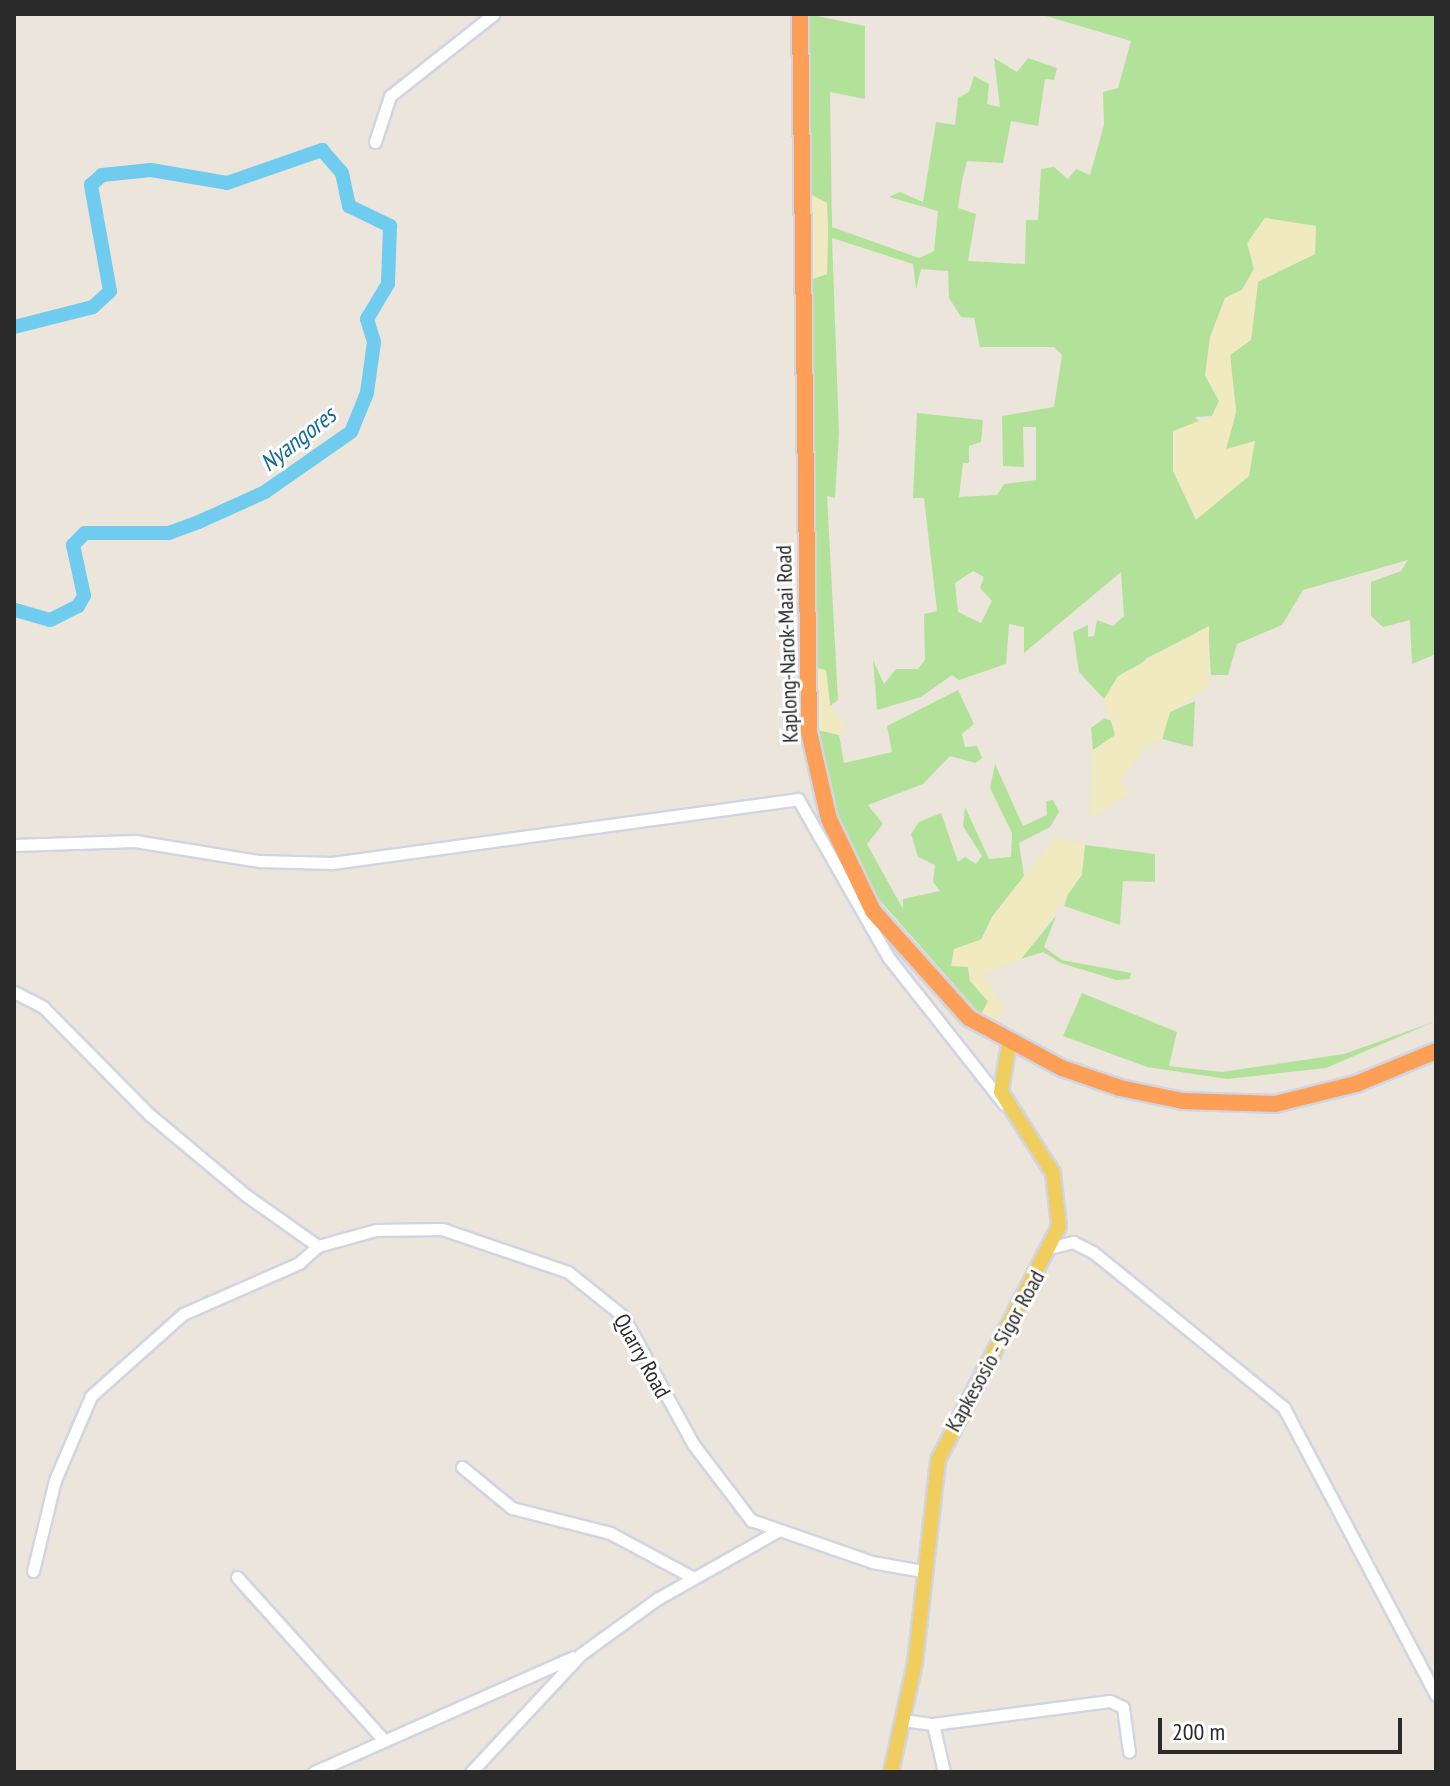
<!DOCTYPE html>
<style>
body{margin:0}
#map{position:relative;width:1450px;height:1786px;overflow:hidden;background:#ece5dc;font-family:"PT Sans Narrow",sans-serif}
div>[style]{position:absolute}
.green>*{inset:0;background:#b2e299}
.sand>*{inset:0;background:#f1e9bf}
.river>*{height:14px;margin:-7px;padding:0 7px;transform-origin:7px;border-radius:7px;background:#70ccee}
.roads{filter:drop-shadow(2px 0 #d1d5e3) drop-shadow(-2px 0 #d1d5e3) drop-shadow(0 2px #d1d5e3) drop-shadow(0 -2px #d1d5e3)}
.minor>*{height:11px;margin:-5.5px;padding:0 5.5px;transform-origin:5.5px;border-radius:5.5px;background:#fff}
.major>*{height:14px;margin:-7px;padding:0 7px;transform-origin:7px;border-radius:7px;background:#efce5e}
.highway>*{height:16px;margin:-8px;padding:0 8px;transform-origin:8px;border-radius:8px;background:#fd9f56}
span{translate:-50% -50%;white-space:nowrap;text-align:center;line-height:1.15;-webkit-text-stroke:6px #fff;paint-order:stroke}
.street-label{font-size:22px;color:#2a2a2a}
.water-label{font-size:24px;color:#0e6a9a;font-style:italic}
.frame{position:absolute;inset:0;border:16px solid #2a2a2a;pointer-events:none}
.scale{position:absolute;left:1158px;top:1718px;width:244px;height:36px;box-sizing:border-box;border:4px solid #2a2a2a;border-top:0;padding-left:10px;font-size:24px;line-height:28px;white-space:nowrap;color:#2a2a2a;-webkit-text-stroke:6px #fff;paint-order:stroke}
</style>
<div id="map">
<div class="green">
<i style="clip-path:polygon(evenodd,808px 14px,865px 26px,865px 99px,830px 92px,832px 227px,919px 258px,934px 251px,938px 211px,889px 197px,900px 192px,923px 202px,936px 122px,955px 125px,958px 98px,969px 92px,974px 76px,989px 84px,987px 104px,1000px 107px,994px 58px,1017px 72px,1028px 58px,1057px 68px,1054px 80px,1045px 79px,1038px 126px,1011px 121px,1003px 163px,967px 161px,962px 181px,958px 208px,976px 214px,968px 261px,1025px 264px,1026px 220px,1038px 220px,1041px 169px,1054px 167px,1068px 179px,1076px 169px,1090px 175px,1104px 125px,1103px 92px,1118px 88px,1131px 41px,1039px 14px,1436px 14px,1436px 654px,1412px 664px,1410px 620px,1383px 627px,1371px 616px,1371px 582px,1401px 571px,1408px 560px,1303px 590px,1282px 625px,1237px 644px,1228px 675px,1211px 675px,1208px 627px,1147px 658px,1104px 699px,1079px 672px,1073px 632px,1088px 625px,1088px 637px,1094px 636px,1097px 620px,1113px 626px,1124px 616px,1121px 572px,1024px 653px,1024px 627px,1009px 624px,1006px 664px,959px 680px,952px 675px,921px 697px,877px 710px,873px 660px,884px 684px,896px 669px,918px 669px,925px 660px,924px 614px,937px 611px,924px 498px,913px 498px,917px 413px,983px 420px,981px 442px,969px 446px,969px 463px,963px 463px,959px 497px,997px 495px,1004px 484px,1036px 480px,1036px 427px,1023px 427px,1024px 467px,1003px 466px,1002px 416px,1054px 407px,1062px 355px,1054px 347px,980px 347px,974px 318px,961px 317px,949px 298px,948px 271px,921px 269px,916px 289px,913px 264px,832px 238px,839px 433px,835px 498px,827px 496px,838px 700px,830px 706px,826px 670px,814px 668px,810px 280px,827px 273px,828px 225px,810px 194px,808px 14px,1315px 254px,1258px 281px,1251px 339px,1230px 355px,1236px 412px,1226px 449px,1195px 417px,1212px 416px,1219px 401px,1205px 375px,1225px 298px,1242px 290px,1254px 269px,1315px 254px,808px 14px,973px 571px,984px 577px,980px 588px,992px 601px,981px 623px,958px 612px,955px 583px,973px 571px)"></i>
<i style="clip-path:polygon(958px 690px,974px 724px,962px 734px,965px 747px,977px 746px,982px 758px,976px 763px,950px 756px,923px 784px,868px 805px,883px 824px,867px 844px,903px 909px,903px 899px,940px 891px,933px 882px,935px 865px,918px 857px,911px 834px,919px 822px,941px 813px,958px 862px,965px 857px,976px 864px,982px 856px,963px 826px,965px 807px,989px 859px,1011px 857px,1012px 833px,990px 788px,995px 764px,1023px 826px,1047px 815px,1046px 801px,1053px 800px,1059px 812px,1050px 827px,1019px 843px,1024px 876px,992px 917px,968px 967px,970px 981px,988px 1001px,981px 1015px,875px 895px,840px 822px,819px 730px,839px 735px,844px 763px,892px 752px,887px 726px)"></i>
<i style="clip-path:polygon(1195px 701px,1193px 747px,1162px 739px,1170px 712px)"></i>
<i style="clip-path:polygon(1105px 718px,1115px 723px,1115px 736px,1093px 750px,1091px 728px)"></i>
<i style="clip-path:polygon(1085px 845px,1155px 854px,1155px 882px,1123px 881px,1120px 925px,1064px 906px)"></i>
<i style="clip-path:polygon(1056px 916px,1044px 947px,1062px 960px,1131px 973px,1130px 979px,1116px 980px,1061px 963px,1043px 952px,1021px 959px)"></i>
<i style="clip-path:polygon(1082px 993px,1177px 1032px,1169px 1066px,1222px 1072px,1344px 1054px,1436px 1021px,1326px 1068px,1227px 1079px,1147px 1067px,1063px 1036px)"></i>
</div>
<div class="sand">
<i style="clip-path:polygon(810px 194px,827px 203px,828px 225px,827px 274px,810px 280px)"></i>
<i style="clip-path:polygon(1265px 218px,1316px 226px,1315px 254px,1258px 282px,1251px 340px,1230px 355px,1236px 412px,1226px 449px,1255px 441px,1249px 476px,1196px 520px,1173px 471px,1173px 431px,1212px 416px,1219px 401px,1205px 375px,1210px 337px,1225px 298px,1242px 290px,1254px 269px,1247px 243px)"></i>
<i style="clip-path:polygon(1209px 626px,1209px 686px,1170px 712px,1162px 739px,1146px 747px,1118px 782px,1131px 793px,1090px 818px,1093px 750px,1115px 735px,1104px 699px,1118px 676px)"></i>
<i style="clip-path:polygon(814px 668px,826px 670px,830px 706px,845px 723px,839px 735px,819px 730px)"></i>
<i style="clip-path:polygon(1055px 837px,1085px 845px,1082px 875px,1021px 959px,983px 974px,1003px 1008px,997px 1025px,981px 1015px,988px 1001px,970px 981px,968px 967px,951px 966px,954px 949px,985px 938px,992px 917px)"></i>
</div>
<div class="river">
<i style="left:14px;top:327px;width:81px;rotate:-14.2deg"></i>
<i style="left:93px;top:307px;width:23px;rotate:-43deg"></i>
<i style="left:110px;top:291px;width:108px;rotate:-100.2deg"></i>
<i style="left:91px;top:185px;width:15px;rotate:-42deg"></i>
<i style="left:102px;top:175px;width:49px;rotate:-5.8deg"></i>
<i style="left:151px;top:170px;width:77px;rotate:9.7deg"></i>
<i style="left:227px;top:183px;width:101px;rotate:-19.2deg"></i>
<i style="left:322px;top:150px;width:30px;rotate:49deg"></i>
<i style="left:342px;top:173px;width:34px;rotate:78deg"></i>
<i style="left:349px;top:206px;width:46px;rotate:26deg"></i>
<i style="left:390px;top:226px;width:58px;rotate:92deg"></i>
<i style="left:388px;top:284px;width:41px;rotate:121deg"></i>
<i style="left:367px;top:319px;width:24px;rotate:73deg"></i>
<i style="left:374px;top:342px;width:51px;rotate:97.8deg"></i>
<i style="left:367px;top:393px;width:42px;rotate:112.3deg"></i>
<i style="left:351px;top:432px;width:105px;rotate:145.1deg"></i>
<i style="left:265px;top:492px;width:72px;rotate:155.6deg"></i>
<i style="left:199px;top:522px;width:32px;rotate:160deg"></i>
<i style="left:169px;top:533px;width:84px;rotate:180deg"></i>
<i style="left:85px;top:533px;width:17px;rotate:135deg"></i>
<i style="left:73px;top:545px;width:52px;rotate:77.8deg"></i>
<i style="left:84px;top:596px;width:12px;rotate:121deg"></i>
<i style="left:78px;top:606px;width:31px;rotate:153deg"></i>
<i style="left:50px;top:620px;width:37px;rotate:-164deg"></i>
</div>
<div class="roads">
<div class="minor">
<i style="left:375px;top:142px;width:48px;rotate:-71.9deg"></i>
<i style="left:390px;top:96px;width:132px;rotate:-38.3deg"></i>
<i style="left:14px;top:845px;width:121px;rotate:-1.9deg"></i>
<i style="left:135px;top:841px;width:126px;rotate:9.2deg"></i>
<i style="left:259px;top:861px;width:73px;rotate:1.6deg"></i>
<i style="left:332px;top:863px;width:470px;rotate:-7.8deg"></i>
<i style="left:798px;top:799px;width:182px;rotate:60.3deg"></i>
<i style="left:888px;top:957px;width:187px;rotate:51.7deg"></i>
<i style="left:14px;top:992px;width:33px;rotate:27deg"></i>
<i style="left:43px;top:1007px;width:152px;rotate:45.3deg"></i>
<i style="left:150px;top:1115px;width:126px;rotate:39.9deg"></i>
<i style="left:247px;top:1196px;width:87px;rotate:35.2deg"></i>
<i style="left:318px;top:1246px;width:60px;rotate:-15.4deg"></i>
<i style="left:376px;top:1230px;width:66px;rotate:-0.9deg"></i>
<i style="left:442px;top:1229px;width:133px;rotate:18.8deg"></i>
<i style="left:568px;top:1272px;width:70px;rotate:38.7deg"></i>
<i style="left:623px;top:1316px;width:146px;rotate:61.3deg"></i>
<i style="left:693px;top:1444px;width:96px;rotate:52.7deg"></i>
<i style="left:751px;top:1520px;width:128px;rotate:19.1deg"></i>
<i style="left:872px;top:1562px;width:51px;rotate:10.2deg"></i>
<i style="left:1053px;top:1247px;width:21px;rotate:-14deg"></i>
<i style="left:1073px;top:1242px;width:22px;rotate:27deg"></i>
<i style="left:1093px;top:1252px;width:247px;rotate:39.2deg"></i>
<i style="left:1284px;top:1408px;width:325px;rotate:62.1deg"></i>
<i style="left:462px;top:1467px;width:65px;rotate:39.4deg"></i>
<i style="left:512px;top:1508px;width:101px;rotate:14.3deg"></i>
<i style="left:610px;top:1533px;width:95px;rotate:28.2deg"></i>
<i style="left:33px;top:1571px;width:94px;rotate:-76.4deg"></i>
<i style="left:55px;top:1480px;width:91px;rotate:-66.8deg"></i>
<i style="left:91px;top:1396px;width:123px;rotate:-41.7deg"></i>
<i style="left:183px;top:1314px;width:127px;rotate:-23.7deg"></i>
<i style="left:299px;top:1263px;width:25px;rotate:-42deg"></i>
<i style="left:237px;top:1577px;width:219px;rotate:48deg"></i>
<i style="left:903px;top:1720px;width:30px;rotate:8deg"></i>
<i style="left:933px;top:1724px;width:178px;rotate:-7.4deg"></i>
<i style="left:1110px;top:1701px;width:14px;rotate:25deg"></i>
<i style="left:1123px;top:1707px;width:45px;rotate:82.4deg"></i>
<i style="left:933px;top:1724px;width:49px;rotate:77.1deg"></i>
<i style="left:314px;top:1772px;width:283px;rotate:-23.9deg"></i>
<i style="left:471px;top:1772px;width:161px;rotate:-47deg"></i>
<i style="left:581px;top:1654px;width:94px;rotate:-35.9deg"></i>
<i style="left:657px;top:1599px;width:137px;rotate:-29.4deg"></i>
</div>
<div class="major">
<i style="left:891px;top:1772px;width:112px;rotate:-77.6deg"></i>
<i style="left:915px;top:1663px;width:204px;rotate:-83.5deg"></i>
<i style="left:938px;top:1460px;width:263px;rotate:-62.6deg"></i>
<i style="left:1059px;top:1227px;width:54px;rotate:-96.3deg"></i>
<i style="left:1053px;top:1173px;width:96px;rotate:-122.7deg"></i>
<i style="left:1001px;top:1092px;width:50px;rotate:-80.7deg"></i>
</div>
<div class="highway">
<i style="left:800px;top:14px;width:718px;rotate:89.28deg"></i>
<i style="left:809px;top:732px;width:89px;rotate:77.1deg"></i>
<i style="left:829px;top:819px;width:102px;rotate:64.4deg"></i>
<i style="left:873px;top:911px;width:144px;rotate:48.1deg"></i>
<i style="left:969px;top:1018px;width:106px;rotate:28.3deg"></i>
<i style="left:1062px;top:1068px;width:61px;rotate:19deg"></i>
<i style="left:1120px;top:1088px;width:64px;rotate:11.7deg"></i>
<i style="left:1183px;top:1101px;width:92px;rotate:1.9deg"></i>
<i style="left:1275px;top:1104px;width:83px;rotate:-13.9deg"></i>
<i style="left:1356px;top:1084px;width:87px;rotate:-22.4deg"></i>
</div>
</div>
<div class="street-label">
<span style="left:787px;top:644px;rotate:-92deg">Kaplong-Narok-Maai Road</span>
<span style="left:995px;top:1351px;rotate:-61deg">Kapkesosio - Sigor Road</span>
<span style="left:642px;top:1356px;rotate:61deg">Quarry Road</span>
</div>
<div class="water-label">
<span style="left:298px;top:439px;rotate:-38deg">Nyangores</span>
</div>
<div class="frame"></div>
<div class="scale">200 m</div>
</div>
